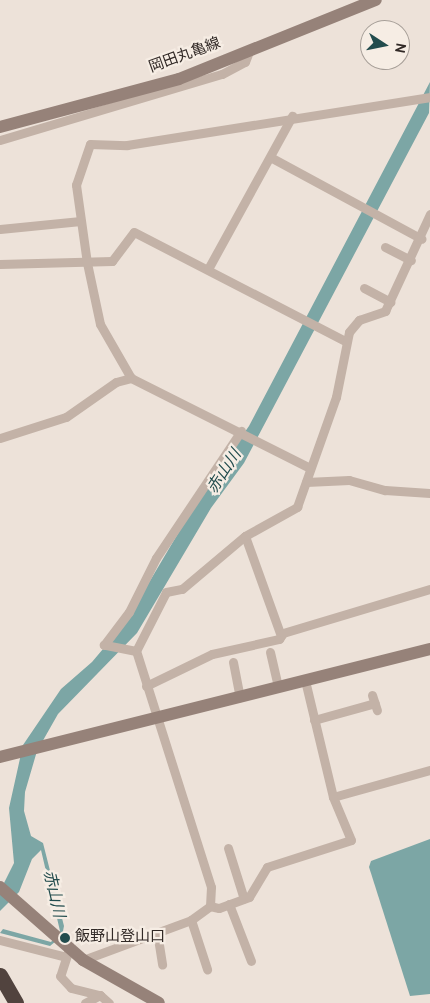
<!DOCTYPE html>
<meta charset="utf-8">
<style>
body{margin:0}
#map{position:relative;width:430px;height:1003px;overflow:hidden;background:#ede2d9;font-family:Overpass,"Noto Sans JP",sans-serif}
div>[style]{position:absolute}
.water>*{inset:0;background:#7ca6a5}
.street>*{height:9px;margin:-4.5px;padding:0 4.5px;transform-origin:4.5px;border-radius:4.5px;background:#c3b2a7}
.secondary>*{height:12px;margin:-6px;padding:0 6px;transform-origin:6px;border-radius:6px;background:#968279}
.highway>*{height:15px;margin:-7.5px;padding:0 7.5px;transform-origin:7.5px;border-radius:7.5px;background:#51433e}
.dots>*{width:14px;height:14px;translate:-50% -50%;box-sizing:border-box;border:2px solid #f6ede4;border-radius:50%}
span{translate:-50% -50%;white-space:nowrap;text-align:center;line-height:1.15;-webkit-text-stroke:4.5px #f6ede4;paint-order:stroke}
.street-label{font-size:15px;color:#312926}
.poi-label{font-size:15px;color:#312926}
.left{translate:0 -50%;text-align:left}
.water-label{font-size:16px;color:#224c4d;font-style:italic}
.north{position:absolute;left:360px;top:20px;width:50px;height:50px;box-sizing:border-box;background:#f6ede4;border:1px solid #a79f98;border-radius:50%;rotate:101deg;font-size:14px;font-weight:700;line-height:20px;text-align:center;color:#312926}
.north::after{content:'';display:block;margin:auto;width:18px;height:22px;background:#224c4d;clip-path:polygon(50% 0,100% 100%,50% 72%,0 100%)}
</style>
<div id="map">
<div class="water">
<i style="clip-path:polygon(430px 82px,429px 113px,244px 463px,211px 508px,137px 633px,58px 714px,37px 751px,25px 792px,24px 811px,31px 836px,43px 843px,64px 926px,62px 936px,50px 946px,0 933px,3px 929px,51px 942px,60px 931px,41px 850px,32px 859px,19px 892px,0 911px,0 891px,14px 863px,9px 808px,23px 745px,61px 689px,92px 662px,125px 623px,199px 498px,249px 426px)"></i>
<i style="clip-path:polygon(430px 839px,430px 994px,410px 996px,369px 867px,371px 861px)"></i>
</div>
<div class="street">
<i style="left:0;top:140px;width:232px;rotate:-16.6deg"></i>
<i style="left:222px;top:74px;width:26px;rotate:-28deg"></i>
<i style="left:245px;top:62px;width:14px;rotate:-69deg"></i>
<i style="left:272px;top:158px;width:170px;rotate:28.4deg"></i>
<i style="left:0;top:229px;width:81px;rotate:-5.6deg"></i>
<i style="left:385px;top:247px;width:29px;rotate:27deg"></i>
<i style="left:0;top:264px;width:112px;rotate:-1.5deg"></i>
<i style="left:112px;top:261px;width:36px;rotate:-53deg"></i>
<i style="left:134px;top:232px;width:237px;rotate:27.3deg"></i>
<i style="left:208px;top:269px;width:175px;rotate:-61.2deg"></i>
<i style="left:364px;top:288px;width:30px;rotate:28deg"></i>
<i style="left:131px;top:378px;width:62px;rotate:-119.9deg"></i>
<i style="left:100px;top:324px;width:62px;rotate:-102deg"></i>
<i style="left:87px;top:263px;width:79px;rotate:-98deg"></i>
<i style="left:76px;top:185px;width:43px;rotate:-71.1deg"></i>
<i style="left:90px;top:144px;width:37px;rotate:2deg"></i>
<i style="left:127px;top:145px;width:307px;rotate:-9deg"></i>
<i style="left:0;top:438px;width:69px;rotate:-17.7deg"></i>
<i style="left:66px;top:417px;width:61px;rotate:-35deg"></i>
<i style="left:116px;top:382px;width:16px;rotate:-15deg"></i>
<i style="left:131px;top:378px;width:200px;rotate:26.7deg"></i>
<i style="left:306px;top:482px;width:43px;rotate:-2.7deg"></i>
<i style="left:349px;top:480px;width:37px;rotate:16deg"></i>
<i style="left:385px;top:490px;width:45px;rotate:3.8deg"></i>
<i style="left:245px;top:536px;width:106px;rotate:70.2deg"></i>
<i style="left:136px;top:651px;width:33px;rotate:-169deg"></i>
<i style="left:104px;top:645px;width:41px;rotate:-52.9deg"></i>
<i style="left:129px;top:612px;width:60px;rotate:-63.4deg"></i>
<i style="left:156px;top:558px;width:153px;rotate:-56.2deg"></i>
<i style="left:270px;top:652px;width:36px;rotate:77deg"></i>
<i style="left:233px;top:662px;width:36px;rotate:79deg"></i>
<i style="left:146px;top:686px;width:73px;rotate:-25.9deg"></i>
<i style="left:212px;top:654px;width:69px;rotate:-12.6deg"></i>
<i style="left:279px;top:639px;width:7px;rotate:-56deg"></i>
<i style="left:283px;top:633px;width:153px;rotate:-16.7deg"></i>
<i style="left:372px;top:695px;width:16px;rotate:72deg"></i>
<i style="left:314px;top:720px;width:63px;rotate:-15.6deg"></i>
<i style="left:333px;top:797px;width:101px;rotate:-15.6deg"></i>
<i style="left:228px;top:848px;width:53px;rotate:72.6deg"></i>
<i style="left:229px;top:904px;width:61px;rotate:68.9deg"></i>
<i style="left:210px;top:906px;width:9px;rotate:13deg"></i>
<i style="left:219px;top:908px;width:32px;rotate:-20deg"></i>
<i style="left:249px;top:897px;width:35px;rotate:-59deg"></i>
<i style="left:267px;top:867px;width:88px;rotate:-17.8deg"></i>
<i style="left:351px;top:840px;width:47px;rotate:-112.7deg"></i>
<i style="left:333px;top:797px;width:120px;rotate:-103.5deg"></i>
<i style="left:191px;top:920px;width:52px;rotate:71.9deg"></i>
<i style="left:157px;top:932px;width:33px;rotate:81deg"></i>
<i style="left:0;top:940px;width:65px;rotate:14.3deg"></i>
<i style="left:69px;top:949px;width:28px;rotate:108deg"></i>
<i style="left:60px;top:976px;width:16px;rotate:47deg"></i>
<i style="left:71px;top:988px;width:30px;rotate:14deg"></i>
<i style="left:100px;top:995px;width:12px;rotate:42deg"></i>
<i style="left:83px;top:960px;width:115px;rotate:-20.3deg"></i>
<i style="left:191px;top:920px;width:24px;rotate:-36deg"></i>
<i style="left:210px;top:906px;width:19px;rotate:-87deg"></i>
<i style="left:211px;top:887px;width:248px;rotate:-107.6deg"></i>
<i style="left:136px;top:651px;width:66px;rotate:-63deg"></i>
<i style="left:166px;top:592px;width:16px;rotate:-11deg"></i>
<i style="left:182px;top:589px;width:82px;rotate:-40.1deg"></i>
<i style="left:245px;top:536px;width:60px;rotate:-29.1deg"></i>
<i style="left:297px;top:507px;width:117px;rotate:-70.5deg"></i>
<i style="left:336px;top:397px;width:66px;rotate:-78.7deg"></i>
<i style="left:349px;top:332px;width:16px;rotate:-50deg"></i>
<i style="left:359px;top:320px;width:28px;rotate:-19deg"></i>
<i style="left:385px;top:311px;width:107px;rotate:-65.1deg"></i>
<i style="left:85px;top:1003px;width:17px;rotate:-28deg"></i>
</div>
<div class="secondary">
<i style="left:0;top:127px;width:185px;rotate:-15deg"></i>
<i style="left:179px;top:79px;width:212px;rotate:-21.9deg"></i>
<i style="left:0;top:757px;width:443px;rotate:-14.1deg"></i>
<i style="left:0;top:887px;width:111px;rotate:41.3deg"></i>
<i style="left:83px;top:960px;width:87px;rotate:29.5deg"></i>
</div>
<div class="highway">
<i style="left:0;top:975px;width:32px;rotate:60deg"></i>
</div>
<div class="dots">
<i style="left:65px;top:938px;background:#224c4d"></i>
</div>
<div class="street-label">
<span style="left:185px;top:56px;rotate:-20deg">岡田丸亀線</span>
</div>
<div class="poi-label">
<span class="left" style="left:75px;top:938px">飯野山登山口</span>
</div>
<div class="water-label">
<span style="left:225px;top:472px;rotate:-57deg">赤山川</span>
<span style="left:53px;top:894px;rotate:77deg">赤山川</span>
</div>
<div class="north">N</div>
</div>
